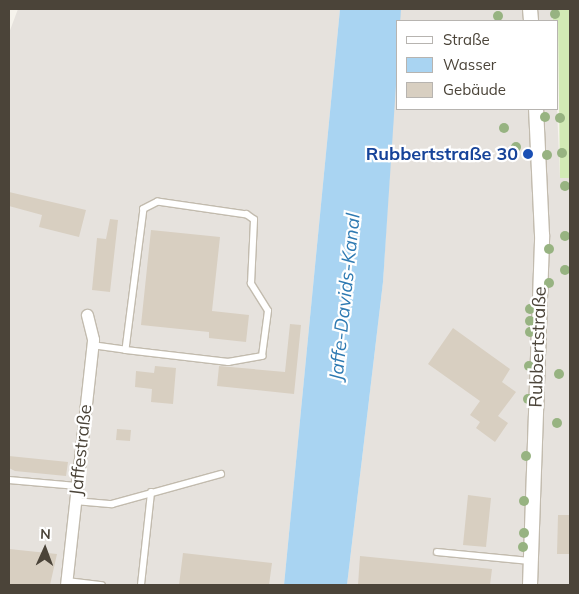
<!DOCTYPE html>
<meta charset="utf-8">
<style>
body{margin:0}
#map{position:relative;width:579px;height:594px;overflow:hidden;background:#f6f3ec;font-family:Mulish,sans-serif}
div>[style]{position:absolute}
.industrial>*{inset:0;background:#e6e2dd}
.green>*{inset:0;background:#d2eab5}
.water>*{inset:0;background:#a9d4f2}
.building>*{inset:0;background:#d8cfc1}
.roads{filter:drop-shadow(1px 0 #c2bbae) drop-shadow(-1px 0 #c2bbae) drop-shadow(0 1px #c2bbae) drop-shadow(0 -1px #c2bbae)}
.service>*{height:5.5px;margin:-2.75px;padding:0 2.75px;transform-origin:2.75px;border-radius:2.75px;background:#fff}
.minor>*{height:11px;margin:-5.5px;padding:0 5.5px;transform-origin:5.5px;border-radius:5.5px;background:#fff}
.tertiary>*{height:14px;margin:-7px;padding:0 7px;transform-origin:7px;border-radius:7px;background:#fff}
.trees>*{width:10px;height:10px;margin:-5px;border-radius:50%;background:#97b381}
.dots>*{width:14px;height:14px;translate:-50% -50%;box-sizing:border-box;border:2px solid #fff;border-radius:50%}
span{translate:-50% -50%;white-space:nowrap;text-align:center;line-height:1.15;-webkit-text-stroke:4.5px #fff;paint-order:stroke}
.transit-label{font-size:18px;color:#164399;font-weight:700}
.right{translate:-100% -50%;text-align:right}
.street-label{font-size:18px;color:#4b4439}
.water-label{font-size:19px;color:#2e7ab2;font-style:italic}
.frame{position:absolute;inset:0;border:10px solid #4b4439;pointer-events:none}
.legend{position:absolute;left:396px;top:20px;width:162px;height:90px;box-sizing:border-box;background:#fff;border:1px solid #b7b4b0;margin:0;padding:6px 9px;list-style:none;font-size:15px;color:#4b4439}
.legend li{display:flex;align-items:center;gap:10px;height:25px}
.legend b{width:25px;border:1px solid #b7b4b0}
.north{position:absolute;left:20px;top:524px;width:50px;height:50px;-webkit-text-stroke:4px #fff;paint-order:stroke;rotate:2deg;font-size:14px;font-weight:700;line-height:20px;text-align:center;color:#4b4439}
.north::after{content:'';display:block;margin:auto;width:18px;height:22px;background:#4b4439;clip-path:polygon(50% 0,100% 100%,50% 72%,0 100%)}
</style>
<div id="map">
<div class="industrial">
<i style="clip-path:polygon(18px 9px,340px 9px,284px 585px,9px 585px,9px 33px)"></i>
<i style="clip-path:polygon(401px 9px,552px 9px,553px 21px,399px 21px)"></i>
<i style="clip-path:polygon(398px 37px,398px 109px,557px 109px,560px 178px,570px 178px,570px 585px,347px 585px,383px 282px)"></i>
</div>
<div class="green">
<i style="clip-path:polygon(552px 9px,570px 9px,570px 178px,560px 178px,558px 21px,553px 21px)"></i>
</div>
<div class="water">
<i style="clip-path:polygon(340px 9px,401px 9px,383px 282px,347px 585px,284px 585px)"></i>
</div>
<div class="building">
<i style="clip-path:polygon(9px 192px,86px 210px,79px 237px,39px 227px,42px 215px,9px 206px)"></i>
<i style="clip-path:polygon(110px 219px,118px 220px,110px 292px,92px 290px,97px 238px,106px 239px)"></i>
<i style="clip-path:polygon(151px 230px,220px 237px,212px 311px,249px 315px,246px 342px,209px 338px,209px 332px,141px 325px)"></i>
<i style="clip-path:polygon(290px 324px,301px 325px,294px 394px,217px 386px,219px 366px,285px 372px)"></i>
<i style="clip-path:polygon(453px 328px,510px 369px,502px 382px,516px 392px,498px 416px,508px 423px,495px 442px,476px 428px,480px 422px,470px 415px,480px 401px,428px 364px)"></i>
<i style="clip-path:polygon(155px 366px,176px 368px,173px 404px,151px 402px,152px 389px,135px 387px,136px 371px,154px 373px)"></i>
<i style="clip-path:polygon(117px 429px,131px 430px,130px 441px,116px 440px)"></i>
<i style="clip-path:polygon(9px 456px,68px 462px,66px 476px,15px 471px,9px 468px)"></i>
<i style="clip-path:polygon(468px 495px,491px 498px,486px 547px,463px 545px)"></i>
<i style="clip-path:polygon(558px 515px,570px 515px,570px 554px,557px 554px)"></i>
<i style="clip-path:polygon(9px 549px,57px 554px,50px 585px,9px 585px)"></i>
<i style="clip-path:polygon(183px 553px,272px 563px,269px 585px,179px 585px)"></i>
<i style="clip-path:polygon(360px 556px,492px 569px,490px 585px,358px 585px)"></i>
</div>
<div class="roads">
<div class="service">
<i style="left:92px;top:345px;width:34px;rotate:8deg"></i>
<i style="left:126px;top:350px;width:103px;rotate:6.7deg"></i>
<i style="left:228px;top:362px;width:35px;rotate:-10deg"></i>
<i style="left:262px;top:356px;width:45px;rotate:-82.4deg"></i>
<i style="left:268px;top:311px;width:32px;rotate:-122deg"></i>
<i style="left:251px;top:284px;width:64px;rotate:-87.3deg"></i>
<i style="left:254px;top:220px;width:9px;rotate:-144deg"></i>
<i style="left:247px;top:215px;width:90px;rotate:-171.7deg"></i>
<i style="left:158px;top:202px;width:16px;rotate:153deg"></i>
<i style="left:144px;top:209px;width:142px;rotate:97.3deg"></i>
<i style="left:9px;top:480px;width:68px;rotate:5deg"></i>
<i style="left:75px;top:501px;width:37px;rotate:5deg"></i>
<i style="left:112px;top:504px;width:113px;rotate:-15.4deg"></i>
<i style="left:437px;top:552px;width:93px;rotate:5.5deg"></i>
<i style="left:67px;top:581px;width:35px;rotate:7deg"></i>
<i style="left:141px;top:585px;width:93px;rotate:-83.8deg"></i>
</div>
<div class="minor">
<i style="left:66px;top:585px;width:247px;rotate:-83.7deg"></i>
<i style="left:93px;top:339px;width:25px;rotate:-104deg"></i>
</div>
<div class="tertiary">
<i style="left:530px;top:9px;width:12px;rotate:85deg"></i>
<i style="left:530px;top:585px;width:350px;rotate:-88deg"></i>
<i style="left:542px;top:235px;width:126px;rotate:-92.7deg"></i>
</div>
</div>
<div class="trees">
<i style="left:555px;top:14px"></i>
<i style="left:498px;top:16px"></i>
<i style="left:545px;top:117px"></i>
<i style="left:560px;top:118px"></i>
<i style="left:504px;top:128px"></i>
<i style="left:516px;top:147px"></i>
<i style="left:562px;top:153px"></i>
<i style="left:547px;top:155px"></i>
<i style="left:565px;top:186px"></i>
<i style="left:565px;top:236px"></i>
<i style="left:549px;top:249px"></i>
<i style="left:565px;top:270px"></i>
<i style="left:549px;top:283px"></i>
<i style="left:530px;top:309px"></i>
<i style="left:530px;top:321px"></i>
<i style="left:530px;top:332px"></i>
<i style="left:529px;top:366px"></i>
<i style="left:559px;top:374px"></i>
<i style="left:528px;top:399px"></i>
<i style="left:557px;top:423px"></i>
<i style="left:526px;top:456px"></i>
<i style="left:524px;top:501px"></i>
<i style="left:524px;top:533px"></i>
<i style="left:523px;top:547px"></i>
</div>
<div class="dots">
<i style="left:528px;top:154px;background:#1a4fb4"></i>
</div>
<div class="transit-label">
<span class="right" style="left:518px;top:154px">Rubbertstraße 30</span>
</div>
<div class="street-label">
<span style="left:538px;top:347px;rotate:-88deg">Rubbertstraße</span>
<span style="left:81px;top:450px;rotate:-84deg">Jaffestraße</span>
</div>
<div class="water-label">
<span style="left:345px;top:297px;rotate:-84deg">Jaffe-Davids-Kanal</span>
</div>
<div class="frame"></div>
<ul class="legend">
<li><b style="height:6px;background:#fff"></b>Straße</li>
<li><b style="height:14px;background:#a9d4f2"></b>Wasser</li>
<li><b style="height:14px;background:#d8cfc1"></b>Gebäude</li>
</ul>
<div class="north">N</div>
</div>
